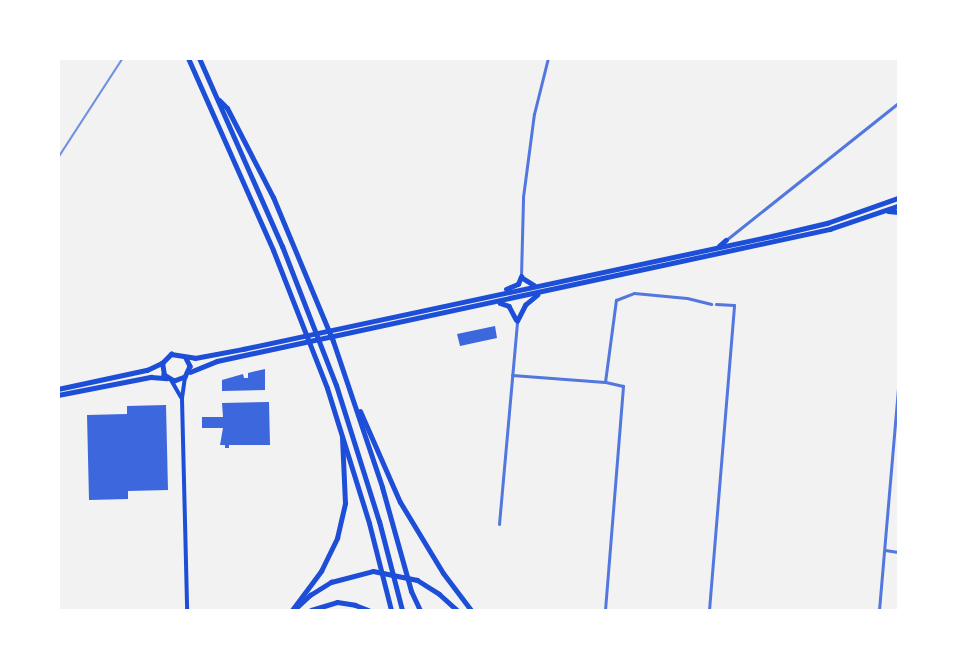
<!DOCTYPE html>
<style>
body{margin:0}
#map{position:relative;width:957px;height:669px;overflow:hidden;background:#f2f2f2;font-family:Arial,sans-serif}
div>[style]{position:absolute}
.building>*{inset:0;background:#3d67dc}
.minor>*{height:3px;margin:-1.5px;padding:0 1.5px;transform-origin:1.5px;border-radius:1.5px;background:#5277de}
.tertiary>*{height:3px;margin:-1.5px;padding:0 1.5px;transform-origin:1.5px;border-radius:1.5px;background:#5277de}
.secondary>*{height:4px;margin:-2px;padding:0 2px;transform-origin:2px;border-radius:2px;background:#1d4ed8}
.trunk>*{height:4.5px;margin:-2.25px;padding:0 2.25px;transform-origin:2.25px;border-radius:2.25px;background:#1d4ed8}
.motorway>*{height:5px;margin:-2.5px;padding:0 2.5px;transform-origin:2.5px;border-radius:2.5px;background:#1d4ed8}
.rail>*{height:1.5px;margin:-0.75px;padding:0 0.75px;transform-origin:0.75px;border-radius:0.75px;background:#7290e2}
span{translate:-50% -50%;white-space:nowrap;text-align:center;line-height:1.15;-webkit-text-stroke:4.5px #fff;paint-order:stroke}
.frame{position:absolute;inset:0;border:60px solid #fff;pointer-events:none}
</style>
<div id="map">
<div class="building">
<i style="clip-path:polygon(495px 326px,497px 338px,460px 346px,457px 334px)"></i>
<i style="clip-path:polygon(265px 369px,265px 390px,222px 391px,222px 380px,243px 374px,244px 378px,248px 378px,248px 373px)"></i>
<i style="clip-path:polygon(269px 402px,270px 445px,229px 445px,229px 448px,225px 448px,225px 445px,220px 445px,223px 428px,202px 428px,202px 417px,223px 417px,222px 403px)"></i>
<i style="clip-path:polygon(166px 405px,168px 490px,128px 491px,128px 499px,89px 500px,87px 415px,127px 414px,127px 406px)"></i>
</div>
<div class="minor">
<i style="left:521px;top:276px;width:79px;rotate:-88.5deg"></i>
<i style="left:523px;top:197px;width:84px;rotate:-82.5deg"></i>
<i style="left:534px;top:114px;width:58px;rotate:-76deg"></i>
<i style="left:512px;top:375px;width:93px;rotate:4.3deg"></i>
<i style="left:499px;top:524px;width:204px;rotate:-84.9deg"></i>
<i style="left:885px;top:550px;width:13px;rotate:9deg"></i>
<i style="left:605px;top:610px;width:225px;rotate:-85.4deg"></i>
<i style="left:623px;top:386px;width:18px;rotate:-167deg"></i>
<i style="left:605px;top:382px;width:83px;rotate:-82.4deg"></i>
<i style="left:616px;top:300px;width:19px;rotate:-21deg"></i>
<i style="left:634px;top:293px;width:53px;rotate:5.4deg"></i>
<i style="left:687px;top:298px;width:25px;rotate:14deg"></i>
<i style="left:709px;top:610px;width:306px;rotate:-85.3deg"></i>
<i style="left:734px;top:305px;width:18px;rotate:-177deg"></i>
<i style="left:879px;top:610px;width:222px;rotate:-85.1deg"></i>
</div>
<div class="tertiary">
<i style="left:726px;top:240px;width:220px;rotate:-38.5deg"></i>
</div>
<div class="secondary">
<i style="left:185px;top:377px;width:22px;rotate:98deg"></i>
<i style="left:182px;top:399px;width:211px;rotate:88.6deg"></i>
<i style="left:171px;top:380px;width:20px;rotate:60deg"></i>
</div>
<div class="trunk">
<i style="left:888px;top:211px;width:10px;rotate:6deg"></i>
<i style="left:719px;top:246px;width:9px;rotate:-41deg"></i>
<i style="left:506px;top:289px;width:13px;rotate:-23deg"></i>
<i style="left:518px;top:284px;width:8px;rotate:-67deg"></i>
<i style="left:521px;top:277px;width:15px;rotate:32deg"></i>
<i style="left:500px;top:303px;width:9px;rotate:18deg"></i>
<i style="left:509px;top:306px;width:15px;rotate:62deg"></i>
<i style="left:517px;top:321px;width:18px;rotate:-63deg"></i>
<i style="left:525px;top:305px;width:16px;rotate:-40deg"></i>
<i style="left:186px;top:358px;width:9px;rotate:63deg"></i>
<i style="left:190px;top:366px;width:12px;rotate:114deg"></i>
<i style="left:185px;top:377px;width:12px;rotate:160deg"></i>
<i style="left:174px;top:381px;width:12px;rotate:-149deg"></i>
<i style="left:164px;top:375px;width:12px;rotate:-99deg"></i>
<i style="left:162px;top:363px;width:13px;rotate:-45deg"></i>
<i style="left:171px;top:354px;width:24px;rotate:9deg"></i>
<i style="left:195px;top:358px;width:49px;rotate:-10.6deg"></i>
<i style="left:243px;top:349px;width:541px;rotate:-12.06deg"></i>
<i style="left:772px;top:236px;width:57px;rotate:-13.3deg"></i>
<i style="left:827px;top:223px;width:75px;rotate:-19.4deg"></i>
<i style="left:190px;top:372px;width:29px;rotate:-22deg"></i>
<i style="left:217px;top:361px;width:627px;rotate:-12.15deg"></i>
<i style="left:830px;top:229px;width:72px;rotate:-18.7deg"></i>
<i style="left:58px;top:389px;width:91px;rotate:-12.1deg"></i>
<i style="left:147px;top:370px;width:17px;rotate:-25deg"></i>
<i style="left:58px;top:395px;width:95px;rotate:-11deg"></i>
<i style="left:151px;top:377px;width:16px;rotate:4deg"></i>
</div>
<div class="motorway">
<i style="left:188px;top:58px;width:210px;rotate:66.1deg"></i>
<i style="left:273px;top:250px;width:148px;rotate:68.6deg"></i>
<i style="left:327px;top:388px;width:141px;rotate:72.7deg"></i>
<i style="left:369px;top:523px;width:90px;rotate:75.8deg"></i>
<i style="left:199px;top:58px;width:206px;rotate:66.2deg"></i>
<i style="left:282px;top:246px;width:149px;rotate:68.8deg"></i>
<i style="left:336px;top:385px;width:143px;rotate:72.5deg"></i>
<i style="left:379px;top:521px;width:92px;rotate:75.5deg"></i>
<i style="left:219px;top:100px;width:11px;rotate:45deg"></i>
<i style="left:227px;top:108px;width:100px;rotate:62.7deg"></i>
<i style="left:273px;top:197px;width:156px;rotate:67.4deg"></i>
<i style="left:333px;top:341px;width:154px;rotate:71.4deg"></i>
<i style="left:382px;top:487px;width:108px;rotate:74.4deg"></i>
<i style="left:411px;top:591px;width:21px;rotate:65deg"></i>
<i style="left:360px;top:411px;width:99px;rotate:66.3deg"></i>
<i style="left:400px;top:502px;width:83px;rotate:58.8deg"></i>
<i style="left:443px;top:573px;width:46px;rotate:52.9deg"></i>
<i style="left:297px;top:607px;width:18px;rotate:-43deg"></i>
<i style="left:310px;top:595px;width:25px;rotate:-32deg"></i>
<i style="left:331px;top:582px;width:43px;rotate:-14.7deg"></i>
<i style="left:373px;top:571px;width:45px;rotate:11.6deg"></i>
<i style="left:417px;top:580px;width:26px;rotate:32deg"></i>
<i style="left:439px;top:594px;width:24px;rotate:42deg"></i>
<i style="left:292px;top:610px;width:49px;rotate:-53.4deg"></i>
<i style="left:321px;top:571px;width:37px;rotate:-64deg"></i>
<i style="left:337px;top:538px;width:36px;rotate:-77deg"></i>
<i style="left:345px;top:503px;width:66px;rotate:-92.6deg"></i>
<i style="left:311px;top:610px;width:27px;rotate:-17deg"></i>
<i style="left:337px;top:602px;width:18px;rotate:9deg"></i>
<i style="left:355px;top:605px;width:14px;rotate:21deg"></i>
</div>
<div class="rail">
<i style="left:58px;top:158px;width:119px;rotate:-57deg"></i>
</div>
<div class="frame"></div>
</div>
